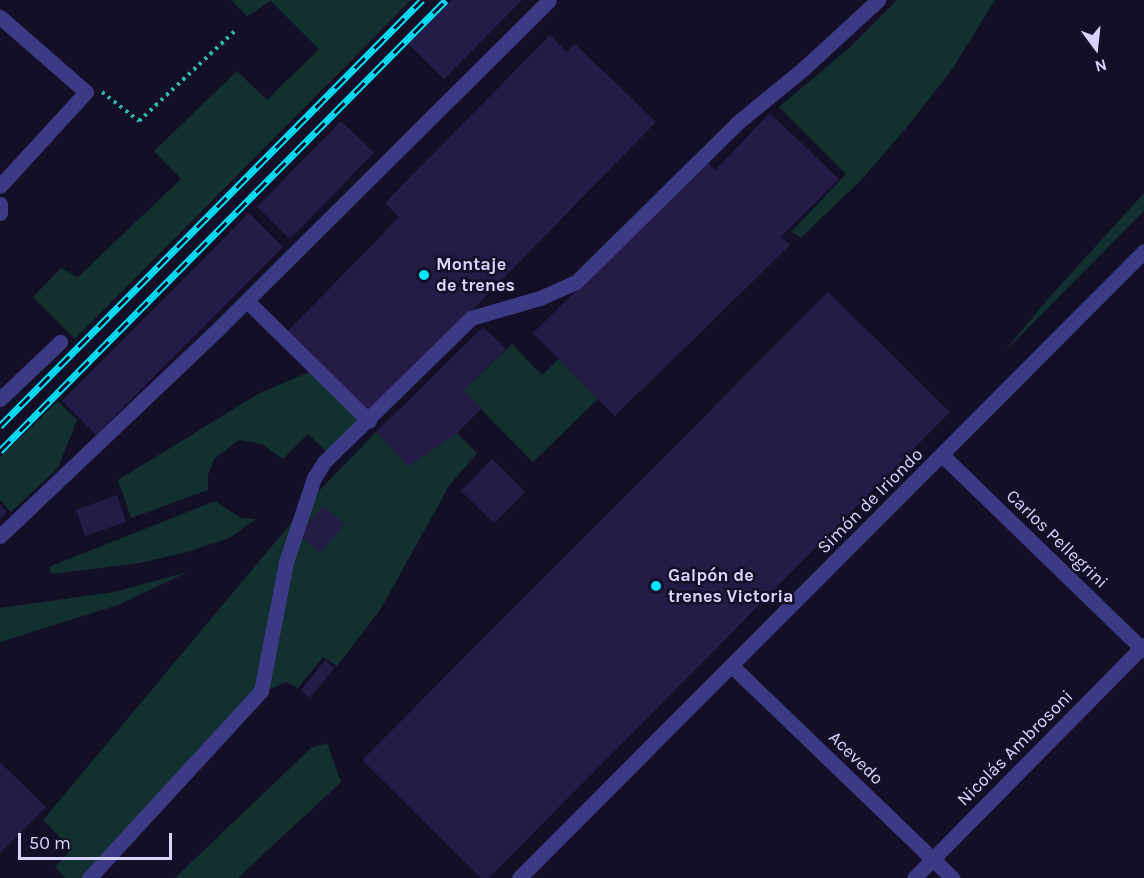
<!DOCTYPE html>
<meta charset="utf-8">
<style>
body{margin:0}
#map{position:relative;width:1144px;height:878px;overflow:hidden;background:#130f26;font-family:Karla,sans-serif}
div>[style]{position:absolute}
.green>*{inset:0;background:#12302f}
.building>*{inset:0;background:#241b47}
.path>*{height:4px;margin-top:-2px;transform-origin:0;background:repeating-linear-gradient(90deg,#2fb8b0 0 3px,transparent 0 7.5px)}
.minor>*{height:15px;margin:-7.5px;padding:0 7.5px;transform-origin:7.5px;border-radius:7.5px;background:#3d3a85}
.rail>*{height:7px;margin-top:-3.5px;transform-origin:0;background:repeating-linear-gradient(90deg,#130f26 0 14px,#00e5ff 0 28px);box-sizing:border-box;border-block:2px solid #00e5ff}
.dots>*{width:16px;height:16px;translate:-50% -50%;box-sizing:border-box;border:3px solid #130f26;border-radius:50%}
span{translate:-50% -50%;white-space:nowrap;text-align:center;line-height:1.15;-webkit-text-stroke:5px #130f26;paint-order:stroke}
.poi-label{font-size:18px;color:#d9d4ff;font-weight:700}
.left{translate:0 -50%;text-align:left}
.street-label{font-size:18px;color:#d9d4ff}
.north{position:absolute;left:1066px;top:18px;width:60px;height:60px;-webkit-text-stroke:4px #130f26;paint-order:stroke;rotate:165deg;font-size:16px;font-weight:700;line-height:24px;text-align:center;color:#d9d4ff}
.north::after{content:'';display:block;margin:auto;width:21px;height:27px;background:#d9d4ff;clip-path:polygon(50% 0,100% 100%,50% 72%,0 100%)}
.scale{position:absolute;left:18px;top:833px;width:154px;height:27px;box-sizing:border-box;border:3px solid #d9d4ff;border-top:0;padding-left:8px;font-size:18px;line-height:21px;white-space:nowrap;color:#d9d4ff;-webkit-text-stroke:4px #130f26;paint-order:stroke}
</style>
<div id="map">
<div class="green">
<i style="clip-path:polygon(231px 0,411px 0,75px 339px,33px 297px,61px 268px,78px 277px,181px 179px,154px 151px,237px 71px,267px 100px,319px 49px,271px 1px,247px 16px)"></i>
<i style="clip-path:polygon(897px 0,995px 0,951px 71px,907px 127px,864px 177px,801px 238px,791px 232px,846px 174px,779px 107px,848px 49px)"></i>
<i style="clip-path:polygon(1144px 193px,1144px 211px,1004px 352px,1047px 300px)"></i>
<i style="clip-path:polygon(512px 344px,542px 375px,559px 359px,598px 399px,533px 462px,463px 391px)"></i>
<i style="clip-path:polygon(321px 367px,375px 422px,336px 461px,308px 434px,283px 459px,262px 444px,239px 440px,214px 459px,208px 475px,208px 490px,131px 518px,118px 480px,258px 394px)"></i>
<i style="clip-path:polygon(58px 401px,77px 420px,58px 468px,11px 512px,0 500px,0 457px)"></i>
<i style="clip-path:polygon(376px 432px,409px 465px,457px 433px,477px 453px,449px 486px,380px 610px,337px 666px,323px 657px,298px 688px,286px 682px,268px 690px,89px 878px,65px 878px,55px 867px,72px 849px,43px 820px,312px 498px)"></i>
<i style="clip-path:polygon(215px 501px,241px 518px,256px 519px,229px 538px,187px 552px,140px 563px,51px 574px,49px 567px)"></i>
<i style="clip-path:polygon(188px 572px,118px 605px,0 642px,0 608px,114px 592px)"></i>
<i style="clip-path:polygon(327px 743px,341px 782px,238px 878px,175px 878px,311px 748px)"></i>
</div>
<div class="building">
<i style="clip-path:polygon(452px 0,522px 0,444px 79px,408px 44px)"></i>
<i style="clip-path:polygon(550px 35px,567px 52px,575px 44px,656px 122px,370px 415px,286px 333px,399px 217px,385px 203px)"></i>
<i style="clip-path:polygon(770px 113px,839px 179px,781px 237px,790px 245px,615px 416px,533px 333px,707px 162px,715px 170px)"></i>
<i style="clip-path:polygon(341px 121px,374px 153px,290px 239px,257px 207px)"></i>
<i style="clip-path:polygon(249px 213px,283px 247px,96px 435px,62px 401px)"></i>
<i style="clip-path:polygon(828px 292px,950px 412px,489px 878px,481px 878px,362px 760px)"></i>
<i style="clip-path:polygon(483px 327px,506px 349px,463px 391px,482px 408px,457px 433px,409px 466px,376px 432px)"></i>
<i style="clip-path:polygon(492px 459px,525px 492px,494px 523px,461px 491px)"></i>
<i style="clip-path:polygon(117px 495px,126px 522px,85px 536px,76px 510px)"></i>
<i style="clip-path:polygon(0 504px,7px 512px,0 519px)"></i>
<i style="clip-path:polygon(323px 506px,345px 524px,320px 553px,299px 535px)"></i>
<i style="clip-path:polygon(325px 660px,334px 668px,310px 698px,301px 690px)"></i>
<i style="clip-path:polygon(0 762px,46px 807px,0 853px)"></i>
</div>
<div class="path">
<i style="left:102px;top:92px;width:47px;rotate:38.1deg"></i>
<i style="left:139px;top:121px;width:134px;rotate:-43.2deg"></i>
</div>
<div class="minor">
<i style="left:0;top:17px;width:114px;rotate:41.1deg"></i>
<i style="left:86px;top:92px;width:127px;rotate:132.5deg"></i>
<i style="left:0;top:204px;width:9px;rotate:90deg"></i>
<i style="left:247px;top:301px;width:171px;rotate:44.5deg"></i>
<i style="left:0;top:399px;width:83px;rotate:-43.5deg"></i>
<i style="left:942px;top:455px;width:281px;rotate:44.1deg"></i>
<i style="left:0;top:536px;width:305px;rotate:-43.5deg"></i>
<i style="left:221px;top:326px;width:462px;rotate:-44.8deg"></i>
<i style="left:732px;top:666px;width:306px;rotate:43.9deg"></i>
<i style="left:89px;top:878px;width:254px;rotate:-47.4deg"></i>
<i style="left:261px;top:691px;width:131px;rotate:-79deg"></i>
<i style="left:286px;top:562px;width:89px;rotate:-71.6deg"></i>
<i style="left:314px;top:478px;width:19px;rotate:-58deg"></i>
<i style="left:324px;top:462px;width:206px;rotate:-44.4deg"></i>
<i style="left:471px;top:318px;width:72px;rotate:-16.2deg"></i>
<i style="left:540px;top:298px;width:39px;rotate:-24deg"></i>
<i style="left:576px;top:282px;width:226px;rotate:-44.6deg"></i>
<i style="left:737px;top:123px;width:85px;rotate:-39.3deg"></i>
<i style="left:803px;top:69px;width:102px;rotate:-42.6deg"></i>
<i style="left:519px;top:878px;width:885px;rotate:-45.09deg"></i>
<i style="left:914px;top:878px;width:327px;rotate:-45.4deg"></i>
</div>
<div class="rail">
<i style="left:0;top:426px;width:600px;rotate:-45.27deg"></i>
<i style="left:0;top:451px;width:634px;rotate:-45.32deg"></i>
</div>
<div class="dots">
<i style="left:424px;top:275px;background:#00e5ff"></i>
<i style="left:656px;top:586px;background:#00e5ff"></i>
</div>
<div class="poi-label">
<span class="left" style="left:436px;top:275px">Montaje<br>de trenes</span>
<span class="left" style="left:668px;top:586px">Galpón de<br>trenes Victoria</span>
</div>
<div class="street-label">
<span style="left:870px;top:501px;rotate:-45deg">Simón de Iriondo</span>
<span style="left:1057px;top:539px;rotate:44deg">Carlos Pellegrini</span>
<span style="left:1015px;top:748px;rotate:-45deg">Nicolás Ambrosoni</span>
<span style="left:856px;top:758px;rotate:44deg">Acevedo</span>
</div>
<div class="north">N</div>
<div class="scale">50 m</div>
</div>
